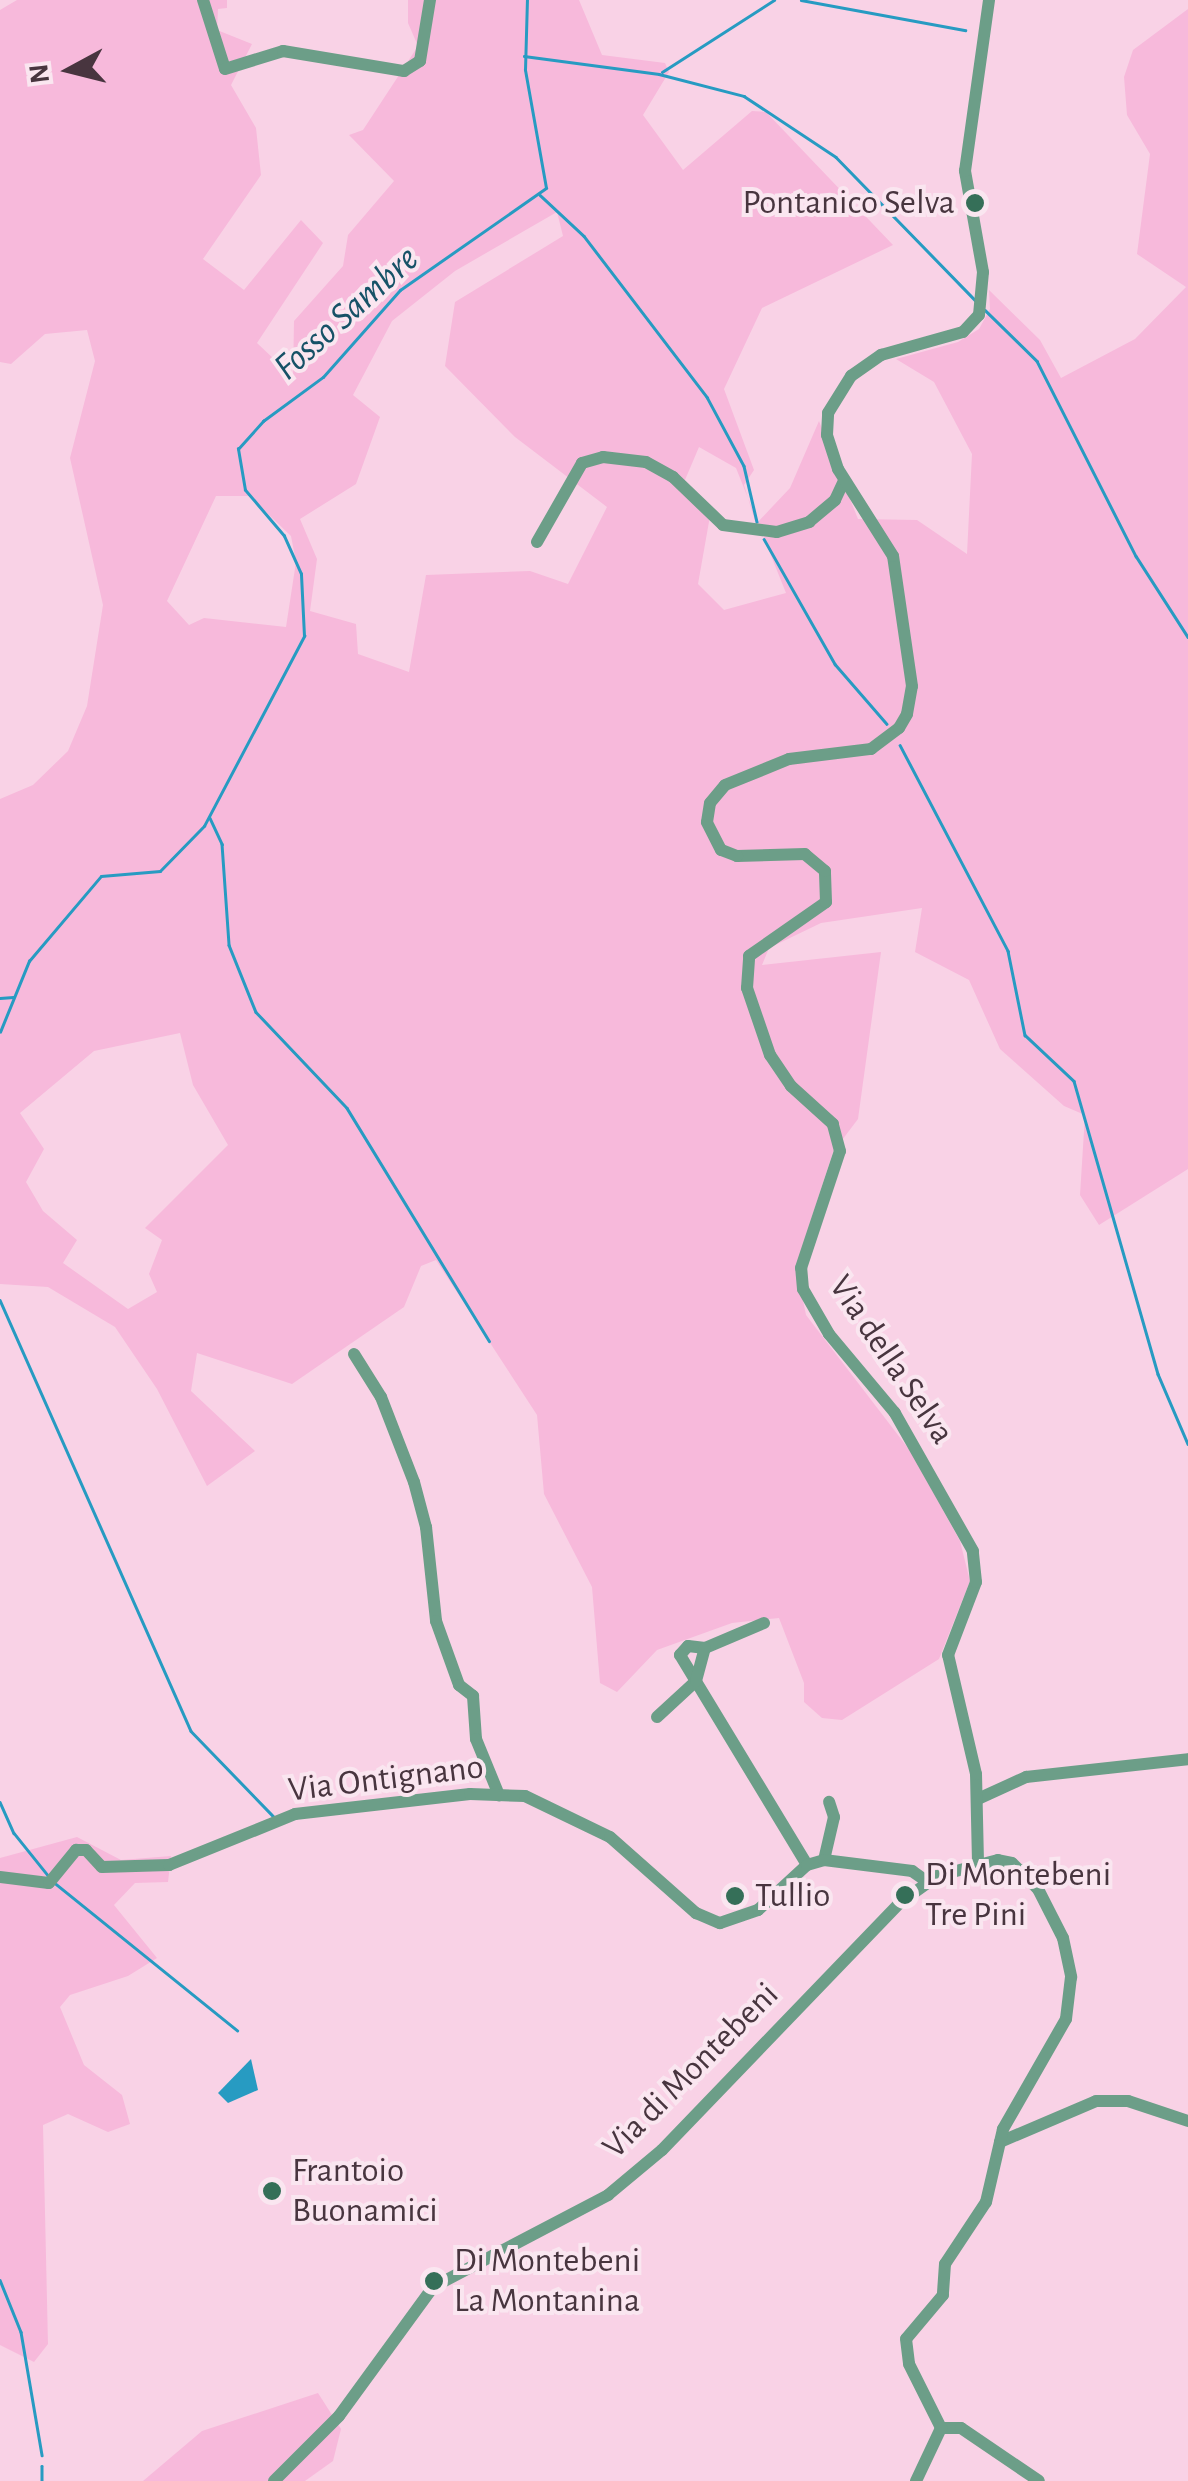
<!DOCTYPE html>
<style>
body{margin:0}
#map{position:relative;width:1188px;height:2481px;overflow:hidden;background:#f9d2e6;font-family:"Alegreya Sans",sans-serif}
div>[style]{position:absolute}
.green>*{inset:0;background:#f7b9db}
.water>*{inset:0;background:#279bc2}
.stream>*{height:2.5px;margin:-1.25px;padding:0 1.25px;transform-origin:1.25px;border-radius:1.25px;background:#279bc2}
.minor>*{height:12px;margin:-6px;padding:0 6px;transform-origin:6px;border-radius:6px;background:#6c9e88}
.dots>*{width:28px;height:28px;translate:-50% -50%;box-sizing:border-box;border:5px solid #fae6f0;border-radius:50%}
span{translate:-50% -50%;white-space:nowrap;text-align:center;line-height:1.15;-webkit-text-stroke:8px #fae6f0;paint-order:stroke}
.poi-label{font-size:35px;color:#48353f}
.right{translate:-100% -50%;text-align:right}
.left{translate:0 -50%;text-align:left}
.street-label{font-size:35px;color:#48353f}
.water-label{font-size:38px;color:#165267;font-style:italic}
.north{position:absolute;left:20px;top:20px;width:100px;height:100px;-webkit-text-stroke:8px #fae6f0;paint-order:stroke;rotate:263deg;font-size:28px;font-weight:700;line-height:40px;text-align:center;color:#48353f}
.north::after{content:'';display:block;margin:auto;width:35px;height:45px;background:#48353f;clip-path:polygon(50% 0,100% 100%,50% 72%,0 100%)}
</style>
<div id="map">
<div class="green">
<i style="clip-path:polygon(evenodd,17px 0,227px 0,227px 8px,218px 9px,217px 30px,252px 44px,231px 85px,256px 128px,261px 175px,203px 259px,244px 290px,301px 220px,323px 243px,257px 343px,293px 377px,294px 321px,343px 266px,348px 235px,394px 181px,349px 135px,363px 130px,418px 46px,408px 23px,408px 0,579px 0,602px 55px,665px 63px,669px 72px,643px 115px,683px 170px,752px 111px,766px 112px,893px 245px,762px 308px,724px 389px,754px 470px,744px 485px,756px 524px,790px 488px,819px 421px,858px 519px,917px 520px,967px 554px,972px 454px,934px 382px,896px 359px,958px 342px,979px 329px,990px 309px,989px 290px,1040px 340px,1061px 378px,1135px 339px,1186px 287px,1137px 254px,1150px 154px,1127px 115px,1124px 77px,1133px 50px,1188px 9px,1188px 1169px,1099px 1225px,1080px 1195px,1085px 1115px,1064px 1106px,1000px 1049px,969px 980px,915px 952px,922px 908px,821px 923px,769px 948px,762px 965px,881px 952px,858px 1119px,833px 1152px,796px 1266px,806px 1315px,911px 1452px,960px 1541px,970px 1581px,939px 1659px,842px 1720px,822px 1718px,804px 1702px,804px 1683px,779px 1618px,732px 1623px,657px 1650px,617px 1692px,600px 1683px,592px 1587px,544px 1494px,537px 1415px,436px 1260px,421px 1266px,404px 1307px,292px 1384px,197px 1353px,191px 1391px,255px 1451px,207px 1486px,157px 1389px,115px 1327px,48px 1287px,0 1284px,0 799px,33px 785px,68px 751px,87px 706px,103px 605px,70px 458px,95px 361px,87px 330px,45px 334px,11px 364px,0 362px,0 10px,17px 0,557px 212px,563px 236px,455px 302px,445px 366px,515px 437px,607px 507px,568px 584px,530px 571px,426px 575px,409px 672px,358px 654px,356px 624px,310px 611px,317px 559px,300px 519px,356px 484px,380px 417px,353px 395px,392px 321px,455px 271px,557px 212px,17px 0,699px 447px,736px 468px,786px 593px,724px 610px,698px 584px,710px 516px,682px 487px,699px 447px,17px 0,216px 496px,249px 496px,291px 536px,296px 562px,286px 627px,204px 618px,189px 625px,167px 601px,216px 496px,17px 0,180px 1033px,193px 1085px,228px 1145px,145px 1228px,162px 1240px,149px 1274px,157px 1292px,128px 1309px,63px 1263px,77px 1240px,43px 1211px,26px 1182px,44px 1149px,20px 1113px,94px 1051px,180px 1033px)"></i>
<i style="clip-path:polygon(77px 1837px,121px 1860px,171px 1856px,168px 1882px,135px 1883px,114px 1905px,157px 1958px,128px 1976px,70px 1995px,60px 2007px,84px 2065px,122px 2095px,130px 2124px,108px 2132px,68px 2114px,43px 2125px,48px 2344px,34px 2362px,0 2345px,0 1858px)"></i>
<i style="clip-path:polygon(318px 2393px,341px 2429px,333px 2461px,305px 2481px,143px 2481px,202px 2431px)"></i>
</div>
<div class="water">
<i style="clip-path:polygon(251px 2059px,258px 2090px,228px 2103px,218px 2093px)"></i>
</div>
<div class="stream">
<i style="left:801px;top:0;width:167px;rotate:10.4deg"></i>
<i style="left:524px;top:56px;width:136px;rotate:7.6deg"></i>
<i style="left:659px;top:74px;width:88px;rotate:14.5deg"></i>
<i style="left:744px;top:96px;width:110px;rotate:33.5deg"></i>
<i style="left:836px;top:157px;width:201px;rotate:45.8deg"></i>
<i style="left:662px;top:72px;width:133px;rotate:-32.7deg"></i>
<i style="left:540px;top:195px;width:60px;rotate:43deg"></i>
<i style="left:584px;top:236px;width:203px;rotate:52.6deg"></i>
<i style="left:707px;top:397px;width:78px;rotate:61.8deg"></i>
<i style="left:744px;top:466px;width:57px;rotate:76.9deg"></i>
<i style="left:985px;top:310px;width:73px;rotate:44.4deg"></i>
<i style="left:1037px;top:361px;width:219px;rotate:63.1deg"></i>
<i style="left:1136px;top:556px;width:96px;rotate:57.3deg"></i>
<i style="left:764px;top:539px;width:144px;rotate:60.4deg"></i>
<i style="left:835px;top:664px;width:79px;rotate:49.1deg"></i>
<i style="left:900px;top:745px;width:233px;rotate:62.3deg"></i>
<i style="left:1008px;top:951px;width:86px;rotate:78.6deg"></i>
<i style="left:1025px;top:1035px;width:67px;rotate:43.2deg"></i>
<i style="left:1074px;top:1081px;width:305px;rotate:74deg"></i>
<i style="left:1158px;top:1374px;width:76px;rotate:66.8deg"></i>
<i style="left:210px;top:818px;width:29px;rotate:65deg"></i>
<i style="left:222px;top:844px;width:101px;rotate:86deg"></i>
<i style="left:229px;top:945px;width:72px;rotate:68.1deg"></i>
<i style="left:256px;top:1012px;width:132px;rotate:46.5deg"></i>
<i style="left:347px;top:1108px;width:273px;rotate:58.6deg"></i>
<i style="left:0;top:998px;width:13px;rotate:-4deg"></i>
<i style="left:0;top:1032px;width:77px;rotate:-67.8deg"></i>
<i style="left:29px;top:961px;width:111px;rotate:-49.7deg"></i>
<i style="left:101px;top:876px;width:59px;rotate:-4.8deg"></i>
<i style="left:160px;top:871px;width:63px;rotate:-45.6deg"></i>
<i style="left:204px;top:826px;width:215px;rotate:-62.2deg"></i>
<i style="left:304px;top:636px;width:62px;rotate:-92.8deg"></i>
<i style="left:301px;top:574px;width:42px;rotate:-114.1deg"></i>
<i style="left:284px;top:536px;width:60px;rotate:-130.3deg"></i>
<i style="left:245px;top:490px;width:42px;rotate:-99.7deg"></i>
<i style="left:238px;top:449px;width:38px;rotate:-48deg"></i>
<i style="left:263px;top:421px;width:74px;rotate:-36.3deg"></i>
<i style="left:323px;top:377px;width:116px;rotate:-48.5deg"></i>
<i style="left:400px;top:290px;width:178px;rotate:-34.9deg"></i>
<i style="left:546px;top:188px;width:120px;rotate:-100.1deg"></i>
<i style="left:525px;top:70px;width:70px;rotate:-88.4deg"></i>
<i style="left:0;top:1300px;width:471px;rotate:66.1deg"></i>
<i style="left:191px;top:1731px;width:118px;rotate:46deg"></i>
<i style="left:0;top:1802px;width:34px;rotate:66deg"></i>
<i style="left:14px;top:1833px;width:53px;rotate:51.2deg"></i>
<i style="left:56px;top:1884px;width:233px;rotate:38.9deg"></i>
<i style="left:0;top:2280px;width:56px;rotate:68deg"></i>
<i style="left:21px;top:2332px;width:125px;rotate:80.3deg"></i>
<i style="left:42px;top:2466px;width:15px;rotate:90deg"></i>
</div>
<div class="minor">
<i style="left:203px;top:0;width:72px;rotate:72.3deg"></i>
<i style="left:225px;top:69px;width:61px;rotate:-17.2deg"></i>
<i style="left:283px;top:51px;width:123px;rotate:9.4deg"></i>
<i style="left:404px;top:71px;width:19px;rotate:-32deg"></i>
<i style="left:420px;top:61px;width:62px;rotate:-80.7deg"></i>
<i style="left:537px;top:542px;width:91px;rotate:-60.3deg"></i>
<i style="left:582px;top:463px;width:22px;rotate:-16deg"></i>
<i style="left:603px;top:457px;width:43px;rotate:6.6deg"></i>
<i style="left:646px;top:462px;width:31px;rotate:29deg"></i>
<i style="left:673px;top:477px;width:69px;rotate:43.8deg"></i>
<i style="left:723px;top:525px;width:54px;rotate:7.4deg"></i>
<i style="left:777px;top:532px;width:34px;rotate:-17deg"></i>
<i style="left:809px;top:522px;width:34px;rotate:-40deg"></i>
<i style="left:835px;top:500px;width:21px;rotate:-65deg"></i>
<i style="left:354px;top:1354px;width:51px;rotate:57.9deg"></i>
<i style="left:381px;top:1397px;width:91px;rotate:68.8deg"></i>
<i style="left:414px;top:1482px;width:47px;rotate:75.1deg"></i>
<i style="left:426px;top:1527px;width:95px;rotate:83.9deg"></i>
<i style="left:436px;top:1621px;width:68px;rotate:70.2deg"></i>
<i style="left:459px;top:1685px;width:18px;rotate:38deg"></i>
<i style="left:473px;top:1696px;width:43px;rotate:86deg"></i>
<i style="left:476px;top:1739px;width:61px;rotate:67.7deg"></i>
<i style="left:764px;top:1623px;width:64px;rotate:157deg"></i>
<i style="left:705px;top:1648px;width:17px;rotate:-173deg"></i>
<i style="left:688px;top:1646px;width:12px;rotate:132deg"></i>
<i style="left:680px;top:1655px;width:245px;rotate:58.8deg"></i>
<i style="left:657px;top:1717px;width:53px;rotate:-42.7deg"></i>
<i style="left:696px;top:1681px;width:34px;rotate:-75deg"></i>
<i style="left:980px;top:1798px;width:51px;rotate:-24.5deg"></i>
<i style="left:1026px;top:1777px;width:163px;rotate:-6.3deg"></i>
<i style="left:824px;top:1860px;width:44px;rotate:-76.9deg"></i>
<i style="left:834px;top:1817px;width:16px;rotate:-108deg"></i>
<i style="left:978px;top:1862px;width:88px;rotate:-91.3deg"></i>
<i style="left:976px;top:1774px;width:122px;rotate:-103.2deg"></i>
<i style="left:948px;top:1655px;width:78px;rotate:-69deg"></i>
<i style="left:976px;top:1582px;width:31px;rotate:-96deg"></i>
<i style="left:973px;top:1551px;width:159px;rotate:-119.5deg"></i>
<i style="left:895px;top:1413px;width:103px;rotate:-129.9deg"></i>
<i style="left:829px;top:1334px;width:52px;rotate:-120deg"></i>
<i style="left:803px;top:1289px;width:21px;rotate:-95deg"></i>
<i style="left:801px;top:1268px;width:123px;rotate:-71.6deg"></i>
<i style="left:840px;top:1151px;width:28px;rotate:-105deg"></i>
<i style="left:833px;top:1124px;width:57px;rotate:-137.9deg"></i>
<i style="left:791px;top:1086px;width:37px;rotate:-124deg"></i>
<i style="left:770px;top:1055px;width:71px;rotate:-108.9deg"></i>
<i style="left:747px;top:988px;width:32px;rotate:-86deg"></i>
<i style="left:749px;top:956px;width:94px;rotate:-35deg"></i>
<i style="left:826px;top:902px;width:31px;rotate:-92deg"></i>
<i style="left:825px;top:871px;width:26px;rotate:-140deg"></i>
<i style="left:805px;top:854px;width:68px;rotate:178.3deg"></i>
<i style="left:737px;top:856px;width:17px;rotate:-159deg"></i>
<i style="left:721px;top:850px;width:31px;rotate:-117deg"></i>
<i style="left:707px;top:822px;width:19px;rotate:-81deg"></i>
<i style="left:710px;top:803px;width:23px;rotate:-50deg"></i>
<i style="left:725px;top:785px;width:69px;rotate:-22.1deg"></i>
<i style="left:789px;top:759px;width:83px;rotate:-7deg"></i>
<i style="left:871px;top:749px;width:35px;rotate:-37deg"></i>
<i style="left:899px;top:728px;width:16px;rotate:-60deg"></i>
<i style="left:907px;top:714px;width:28px;rotate:-80deg"></i>
<i style="left:912px;top:686px;width:131px;rotate:-98.3deg"></i>
<i style="left:893px;top:556px;width:103px;rotate:-122.3deg"></i>
<i style="left:838px;top:469px;width:36px;rotate:-108deg"></i>
<i style="left:827px;top:435px;width:22px;rotate:-87deg"></i>
<i style="left:828px;top:413px;width:44px;rotate:-58.1deg"></i>
<i style="left:851px;top:376px;width:37px;rotate:-35deg"></i>
<i style="left:881px;top:355px;width:85px;rotate:-15.7deg"></i>
<i style="left:963px;top:332px;width:23px;rotate:-47deg"></i>
<i style="left:979px;top:315px;width:43px;rotate:-84.7deg"></i>
<i style="left:983px;top:272px;width:103px;rotate:-100.1deg"></i>
<i style="left:965px;top:171px;width:173px;rotate:-82deg"></i>
<i style="left:0;top:1877px;width:49px;rotate:7deg"></i>
<i style="left:49px;top:1883px;width:43px;rotate:-50.7deg"></i>
<i style="left:76px;top:1850px;width:10px"></i>
<i style="left:86px;top:1850px;width:23px;rotate:47deg"></i>
<i style="left:102px;top:1867px;width:67px;rotate:-1.7deg"></i>
<i style="left:169px;top:1865px;width:136px;rotate:-22deg"></i>
<i style="left:295px;top:1814px;width:176px;rotate:-6.5deg"></i>
<i style="left:470px;top:1794px;width:55px;rotate:2.1deg"></i>
<i style="left:525px;top:1796px;width:94px;rotate:25.8deg"></i>
<i style="left:610px;top:1837px;width:115px;rotate:41.5deg"></i>
<i style="left:696px;top:1913px;width:26px;rotate:23deg"></i>
<i style="left:720px;top:1923px;width:40px;rotate:-18.9deg"></i>
<i style="left:758px;top:1910px;width:67px;rotate:-42.6deg"></i>
<i style="left:807px;top:1865px;width:18px;rotate:-16deg"></i>
<i style="left:824px;top:1860px;width:89px;rotate:7.1deg"></i>
<i style="left:912px;top:1871px;width:19px;rotate:35deg"></i>
<i style="left:1000px;top:2142px;width:104px;rotate:-23.1deg"></i>
<i style="left:1096px;top:2101px;width:32px"></i>
<i style="left:1128px;top:2101px;width:63px;rotate:18.4deg"></i>
<i style="left:941px;top:2428px;width:20px"></i>
<i style="left:961px;top:2428px;width:94px;rotate:34.2deg"></i>
<i style="left:274px;top:2481px;width:92px;rotate:-45deg"></i>
<i style="left:339px;top:2416px;width:160px;rotate:-53.9deg"></i>
<i style="left:433px;top:2287px;width:198px;rotate:-27.7deg"></i>
<i style="left:608px;top:2195px;width:70px;rotate:-39.8deg"></i>
<i style="left:662px;top:2150px;width:344px;rotate:-46.1deg"></i>
<i style="left:901px;top:1902px;width:44px;rotate:-35.8deg"></i>
<i style="left:937px;top:1876px;width:63px;rotate:-14.7deg"></i>
<i style="left:998px;top:1860px;width:14px;rotate:12deg"></i>
<i style="left:1012px;top:1863px;width:37px;rotate:45deg"></i>
<i style="left:1038px;top:1889px;width:55px;rotate:63deg"></i>
<i style="left:1063px;top:1938px;width:40px;rotate:78deg"></i>
<i style="left:1071px;top:1977px;width:42px;rotate:96.8deg"></i>
<i style="left:1066px;top:2019px;width:127px;rotate:119.8deg"></i>
<i style="left:1003px;top:2129px;width:75px;rotate:103.1deg"></i>
<i style="left:986px;top:2202px;width:74px;rotate:123.5deg"></i>
<i style="left:945px;top:2264px;width:31px;rotate:94deg"></i>
<i style="left:943px;top:2295px;width:57px;rotate:130.1deg"></i>
<i style="left:906px;top:2339px;width:25px;rotate:83deg"></i>
<i style="left:909px;top:2364px;width:72px;rotate:63.4deg"></i>
<i style="left:916px;top:2481px;width:59px;rotate:-64.7deg"></i>
</div>
<div class="dots">
<i style="left:975px;top:203px;background:#356f58"></i>
<i style="left:905px;top:1895px;background:#356f58"></i>
<i style="left:735px;top:1896px;background:#356f58"></i>
<i style="left:272px;top:2191px;background:#356f58"></i>
<i style="left:434px;top:2281px;background:#356f58"></i>
</div>
<div class="poi-label">
<span class="right" style="left:955px;top:203px">Pontanico Selva</span>
<span class="left" style="left:925px;top:1895px">Di Montebeni<br>Tre Pini</span>
<span class="left" style="left:755px;top:1896px">Tullio</span>
<span class="left" style="left:292px;top:2191px">Frantoio<br>Buonamici</span>
<span class="left" style="left:454px;top:2281px">Di Montebeni<br>La Montanina</span>
</div>
<div class="street-label">
<span style="left:891px;top:1360px;rotate:56deg">Via della Selva</span>
<span style="left:386px;top:1779px;rotate:-7deg">Via Ontignano</span>
<span style="left:691px;top:2071px;rotate:-45deg">Via di Montebeni</span>
</div>
<div class="water-label">
<span style="left:347px;top:314px;rotate:-42deg">Fosso Sambre</span>
</div>
<div class="north">N</div>
</div>
